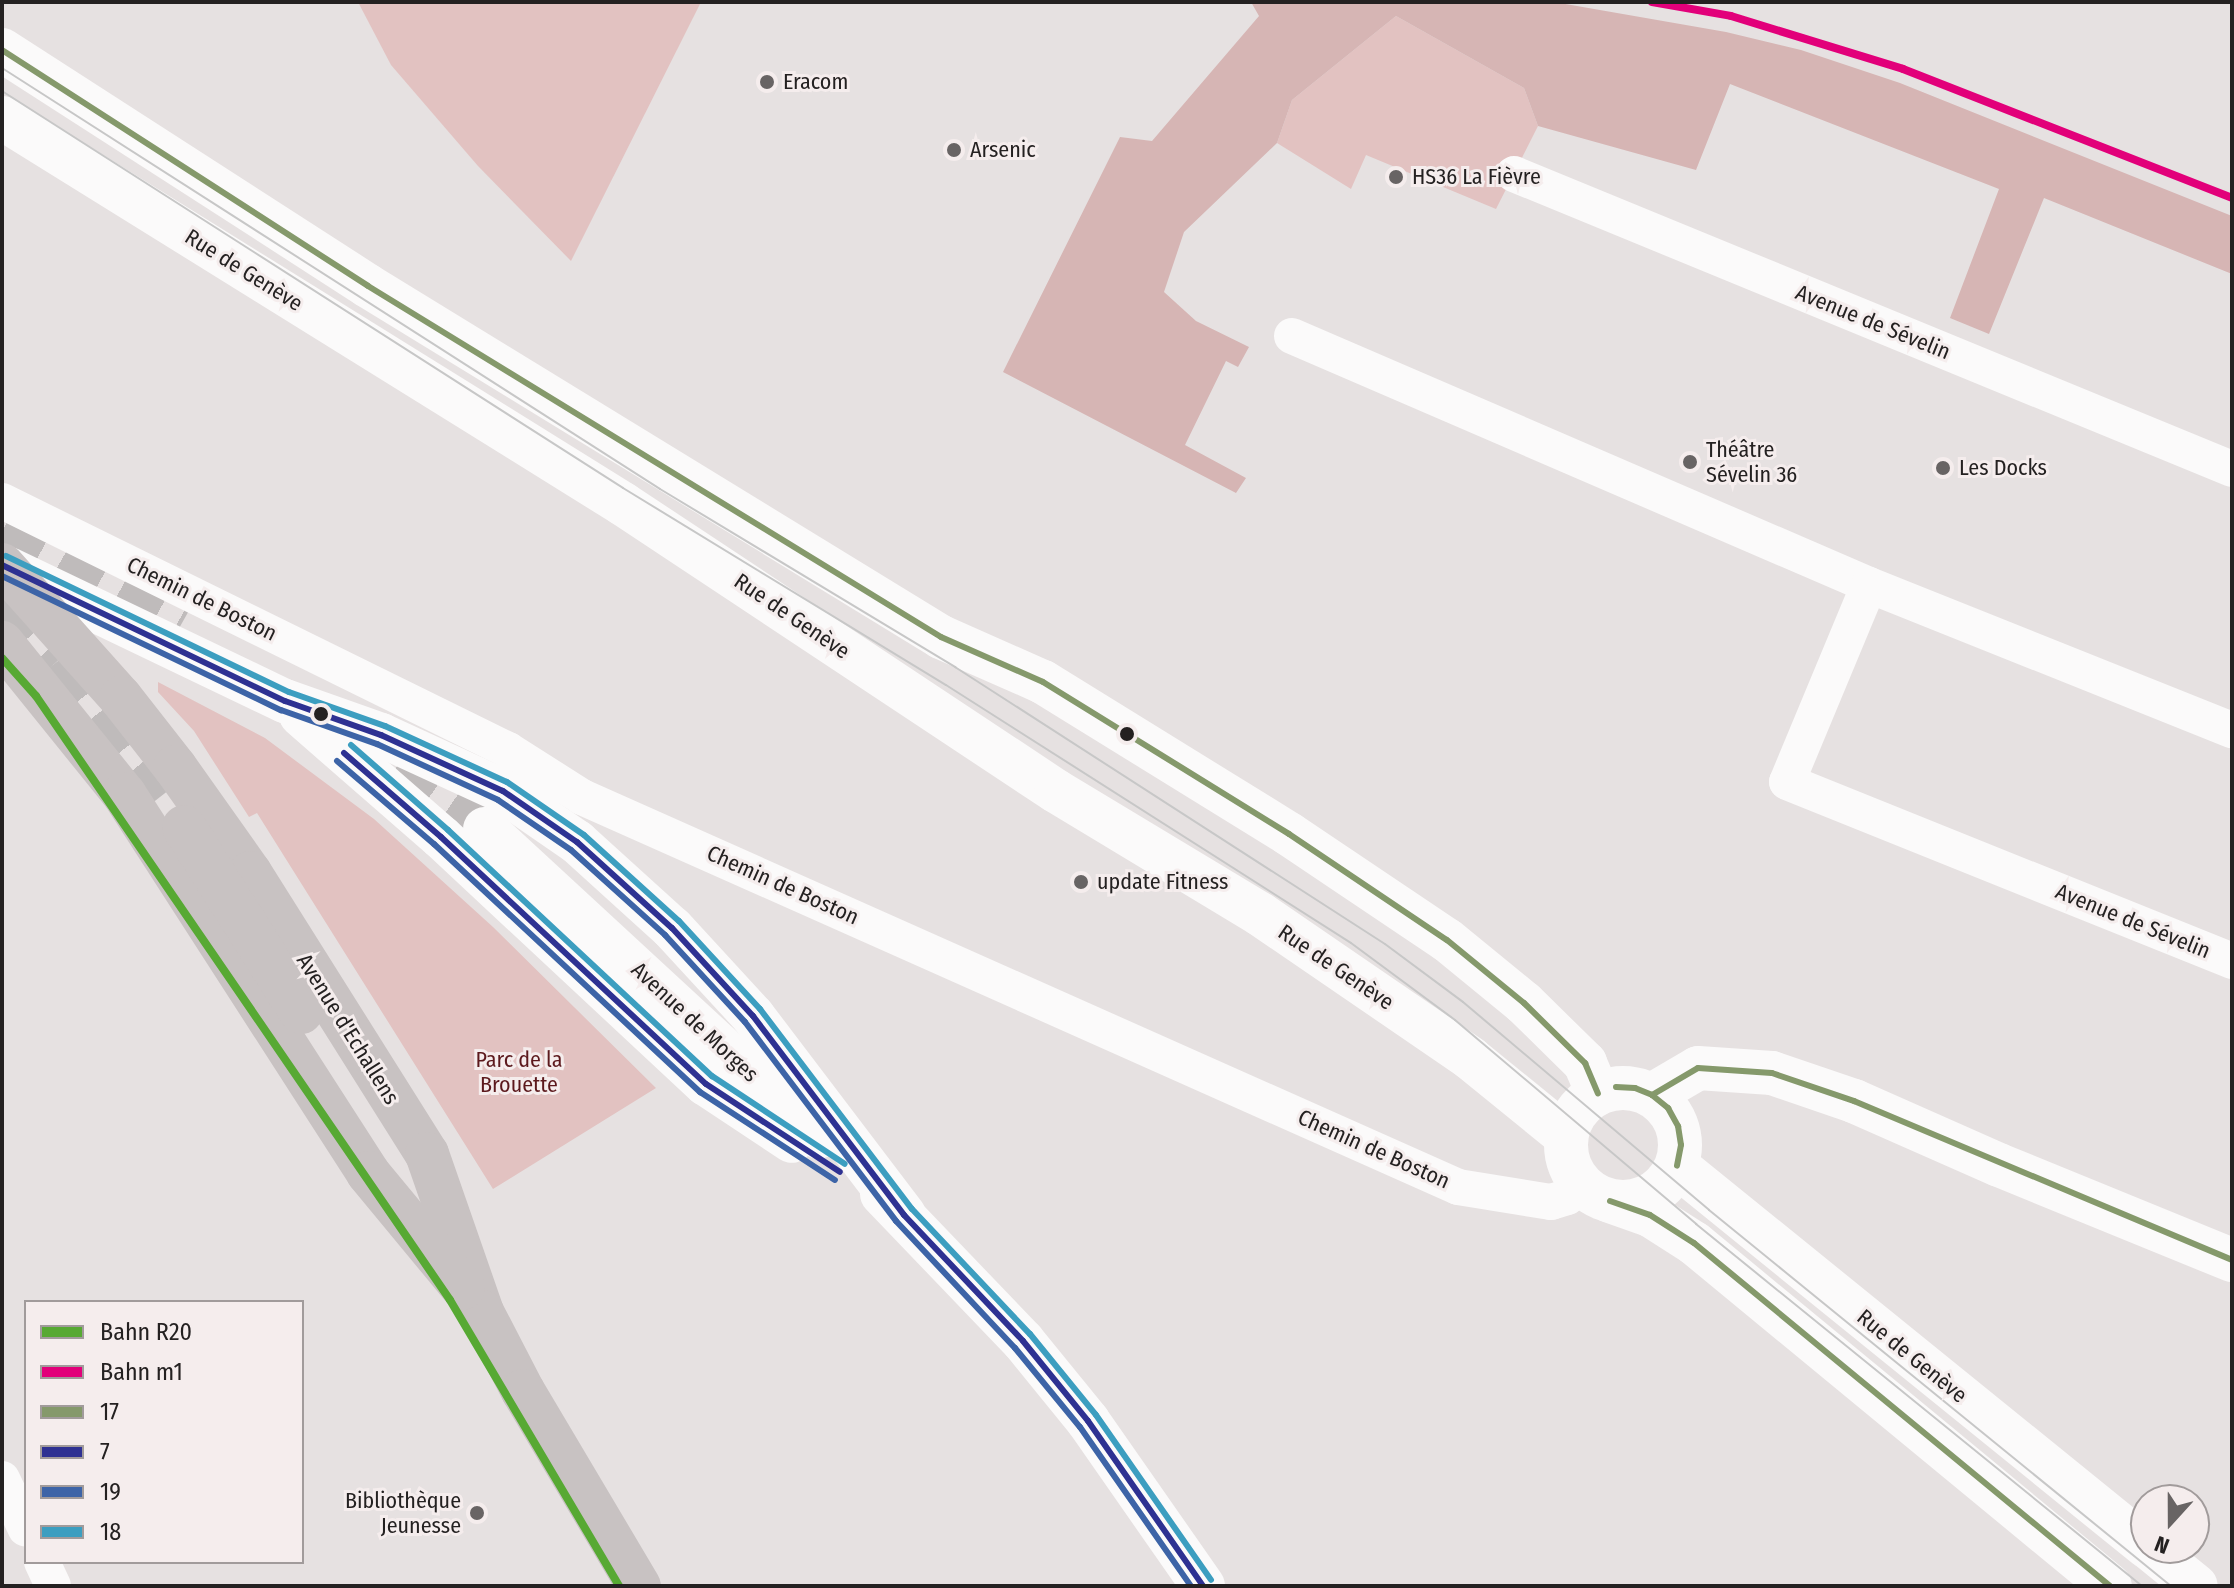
<!DOCTYPE html>
<meta charset="utf-8">
<style>
body{margin:0}
#map{position:relative;width:2234px;height:1588px;overflow:hidden;background:#e6e1e1;font-family:"Fira Sans Condensed",sans-serif}
div>[style]{position:absolute}
.green>*{inset:0;background:#e2c2c1}
.forest>*{inset:0;background:#d6b5b4}
.secondary-tunnel>*{height:44px;margin-top:-22px;transform-origin:0;background:repeating-linear-gradient(90deg,#bfbbbb 0 44px,transparent 0 66px)}
.primary-tunnel>*{height:44px;margin-top:-22px;transform-origin:0;background:repeating-linear-gradient(90deg,#bfbbbb 0 44px,transparent 0 66px)}
.street>*{height:36px;margin:-18px;padding:0 18px;transform-origin:18px;border-radius:18px;background:#fbfafa}
.secondary>*{height:44px;margin:-22px;padding:0 22px;transform-origin:22px;border-radius:22px;background:#fbfafa}
.secondary>.ring{margin:-22px;padding:0;box-sizing:content-box;background:none;border:44px solid #fbfafa;border-radius:50%}
.primary>*{height:44px;margin:-22px;padding:0 22px;transform-origin:22px;border-radius:22px;background:#c8c2c2}
.tram>*{height:2px;margin:-1px;padding:0 1px;transform-origin:1px;border-radius:1px;background:#c7c7c7}
.bus-1>*{height:6px;margin:-3px;padding:0 3px;transform-origin:3px;border-radius:3px;background:#85996b}
.bus-2>*{height:6px;margin:-3px;padding:0 3px;transform-origin:3px;border-radius:3px;background:#2e3192}
.bus-3>*{height:6px;margin:-3px;padding:0 3px;transform-origin:3px;border-radius:3px;background:#3d64a7}
.bus-4>*{height:6px;margin:-3px;padding:0 3px;transform-origin:3px;border-radius:3px;background:#3c9ec0}
.rail-1>*{height:8px;margin:-4px;padding:0 4px;transform-origin:4px;border-radius:4px;background:#57a933}
.rail-2>*{height:8px;margin:-4px;padding:0 4px;transform-origin:4px;border-radius:4px;background:#e2007a}
.dots>*{width:22px;height:22px;translate:-50% -50%;box-sizing:border-box;border:4px solid #f5eded;border-radius:50%}
span{translate:-50% -50%;white-space:nowrap;text-align:center;line-height:1.15;-webkit-text-stroke:6px #f5eded;paint-order:stroke}
.poi-label{font-size:22px;color:#242121}
.left{translate:0 -50%;text-align:left}
.right{translate:-100% -50%;text-align:right}
.street-label{font-size:22px;color:#242121}
.park-label{font-size:22px;color:#5c191d}
.frame{position:absolute;inset:0;border:4px solid #242121;pointer-events:none}
.legend{position:absolute;left:24px;top:1300px;width:280px;height:264px;box-sizing:border-box;background:#f5eded;border:2px solid #a19b9b;margin:0;padding:10px 14px;list-style:none;font-size:24px;color:#242121}
.legend li{display:flex;align-items:center;gap:16px;height:40px}
.legend b{width:40px;border:2px solid #a19b9b}
.north{position:absolute;left:2130px;top:1484px;width:80px;height:80px;box-sizing:border-box;background:#f5eded;border:2px solid #a19b9b;border-radius:50%;rotate:201deg;font-size:22px;font-weight:700;line-height:32px;text-align:center;color:#242121}
.north::after{content:'';display:block;margin:auto;width:28px;height:36px;background:#686464;clip-path:polygon(50% 0,100% 100%,50% 72%,0 100%)}
</style>
<div id="map">
<div class="green">
<div style="clip-path:polygon(358px 2px,701px 2px,571px 261px,478px 166px,391px 65px)"></div>
<div style="clip-path:polygon(1396px 16px,1524px 88px,1538px 126px,1496px 209px,1366px 155px,1351px 189px,1277px 143px,1292px 100px)"></div>
<div style="clip-path:polygon(158px 682px,265px 738px,374px 819px,493px 927px,656px 1088px,493px 1189px,257px 813px,249px 817px,194px 731px,158px 692px)"></div>
</div>
<div class="forest">
<div style="clip-path:polygon(1251px 2px,1554px 2px,1726px 32px,1801px 50px,1900px 83px,2232px 216px,2232px 274px,2044px 198px,1989px 334px,1950px 318px,1999px 189px,1730px 84px,1696px 170px,1538px 126px,1524px 88px,1396px 16px,1292px 100px,1277px 143px,1184px 232px,1164px 292px,1196px 321px,1249px 347px,1238px 367px,1226px 361px,1185px 445px,1246px 478px,1236px 493px,1003px 372px,1120px 137px,1152px 141px,1259px 16px)"></div>
</div>
<div class="secondary-tunnel">
<div style="left:2px;top:531px;width:202px;rotate:29.4deg"></div>
<div style="left:342px;top:730px;width:174px;rotate:34.7deg"></div>
</div>
<div class="primary-tunnel">
<div style="left:2px;top:602px;width:81px;rotate:46.5deg"></div>
<div style="left:58px;top:661px;width:170px;rotate:51.9deg"></div>
</div>
<div class="street">
<div style="left:1514px;top:174px;width:776px;rotate:22.34deg"></div>
<div style="left:1292px;top:336px;width:628px;rotate:23.34deg"></div>
<div style="left:1869px;top:585px;width:391px;rotate:21.8deg"></div>
<div style="left:2px;top:501px;width:564px;rotate:26.2deg"></div>
<div style="left:508px;top:750px;width:88px;rotate:32.4deg"></div>
<div style="left:582px;top:797px;width:959px;rotate:24deg"></div>
<div style="left:1458px;top:1187px;width:94px;rotate:9.2deg"></div>
<div style="left:1551px;top:1202px;width:17px;rotate:-17deg"></div>
<div style="left:1567px;top:1197px;width:20px;rotate:-53deg"></div>
<div style="left:1869px;top:585px;width:213px;rotate:112.6deg"></div>
<div style="left:1787px;top:782px;width:480px;rotate:21.9deg"></div>
<div style="left:2px;top:1479px;width:55px;rotate:64.4deg"></div>
<div style="left:42px;top:1562px;width:26px;rotate:65deg"></div>
</div>
<div class="secondary">
<div style="left:2px;top:50px;width:435px;rotate:32.8deg"></div>
<div style="left:368px;top:286px;width:672px;rotate:31.49deg"></div>
<div style="left:941px;top:637px;width:111px;rotate:23.8deg"></div>
<div style="left:1043px;top:682px;width:289px;rotate:31.7deg"></div>
<div style="left:1289px;top:834px;width:190px;rotate:33.9deg"></div>
<div style="left:1447px;top:940px;width:99px;rotate:39.3deg"></div>
<div style="left:1524px;top:1003px;width:86px;rotate:44.5deg"></div>
<div style="left:1585px;top:1063px;width:33px;rotate:67deg"></div>
<div style="left:2px;top:118px;width:731px;rotate:31.86deg"></div>
<div style="left:623px;top:504px;width:519px;rotate:33.54deg"></div>
<div style="left:1056px;top:791px;width:238px;rotate:31.1deg"></div>
<div style="left:1260px;top:914px;width:255px;rotate:34.4deg"></div>
<div style="left:1470px;top:1058px;width:124px;rotate:39.1deg"></div>
<div style="left:9px;top:569px;width:306px;rotate:25.6deg"></div>
<div style="left:285px;top:701px;width:102px;rotate:19.5deg"></div>
<div style="left:381px;top:735px;width:134px;rotate:24.7deg"></div>
<div style="left:503px;top:791px;width:90px;rotate:34.6deg"></div>
<div style="left:577px;top:842px;width:128px;rotate:42.2deg"></div>
<div style="left:672px;top:928px;width:120px;rotate:47.4deg"></div>
<div style="left:753px;top:1016px;width:250px;rotate:52.8deg"></div>
<div style="left:301px;top:715px;width:186px;rotate:41.1deg"></div>
<div style="left:441px;top:837px;width:362px;rotate:43deg"></div>
<div style="left:706px;top:1084px;width:103px;rotate:33.5deg"></div>
<div style="left:485px;top:829px;width:454px;rotate:42.7deg"></div>
<div class="ring" style="left:1566px;top:1088px;width:70px;height:70px"></div>
<div style="left:1652px;top:1095px;width:53px;rotate:-30.4deg"></div>
<div style="left:1698px;top:1068px;width:74px;rotate:3.9deg"></div>
<div style="left:1772px;top:1073px;width:87px;rotate:18.9deg"></div>
<div style="left:1854px;top:1101px;width:158px;rotate:23.8deg"></div>
<div style="left:1999px;top:1165px;width:252px;rotate:22.2deg"></div>
<div style="left:1677px;top:1166px;width:604px;rotate:39.02deg"></div>
<div style="left:882px;top:1194px;width:204px;rotate:46.2deg"></div>
<div style="left:1023px;top:1341px;width:103px;rotate:50.9deg"></div>
<div style="left:1088px;top:1421px;width:201px;rotate:55.1deg"></div>
<div style="left:1610px;top:1201px;width:42px;rotate:19.3deg"></div>
<div style="left:1650px;top:1215px;width:52px;rotate:32.5deg"></div>
<div style="left:1694px;top:1243px;width:539px;rotate:39.51deg"></div>
<div style="left:2149px;top:1548px;width:60px;rotate:39deg"></div>
</div>
<div class="primary">
<div style="left:2px;top:565px;width:178px;rotate:48.2deg"></div>
<div style="left:121px;top:698px;width:88px;rotate:52deg"></div>
<div style="left:175px;top:767px;width:130px;rotate:54.7deg"></div>
<div style="left:250px;top:873px;width:332px;rotate:57.8deg"></div>
<div style="left:427px;top:1154px;width:167px;rotate:70.8deg"></div>
<div style="left:482px;top:1312px;width:89px;rotate:62.6deg"></div>
<div style="left:523px;top:1391px;width:227px;rotate:59.3deg"></div>
<div style="left:2px;top:643px;width:194px;rotate:51.1deg"></div>
<div style="left:124px;top:794px;width:451px;rotate:57.2deg"></div>
<div style="left:368px;top:1173px;width:149px;rotate:50.4deg"></div>
<div style="left:184px;top:827px;width:219px;rotate:57.7deg"></div>
</div>
<div class="tram">
<div style="left:2px;top:68px;width:781px;rotate:32.61deg"></div>
<div style="left:660px;top:489px;width:345px;rotate:31.1deg"></div>
<div style="left:955px;top:667px;width:511px;rotate:32.79deg"></div>
<div style="left:1385px;top:944px;width:97px;rotate:36.6deg"></div>
<div style="left:1463px;top:1002px;width:322px;rotate:40.2deg"></div>
<div style="left:1709px;top:1210px;width:596px;rotate:39.14deg"></div>
<div style="left:2px;top:91px;width:737px;rotate:32.59deg"></div>
<div style="left:623px;top:488px;width:378px;rotate:31.4deg"></div>
<div style="left:946px;top:685px;width:480px;rotate:32.5deg"></div>
<div style="left:1351px;top:943px;width:129px;rotate:36.5deg"></div>
<div style="left:1455px;top:1020px;width:316px;rotate:40.2deg"></div>
<div style="left:1696px;top:1224px;width:574px;rotate:39.06deg"></div>
</div>
<div class="bus-1">
<div style="left:2px;top:50px;width:435px;rotate:32.8deg"></div>
<div style="left:368px;top:286px;width:672px;rotate:31.49deg"></div>
<div style="left:941px;top:637px;width:111px;rotate:23.8deg"></div>
<div style="left:1043px;top:682px;width:289px;rotate:31.7deg"></div>
<div style="left:1289px;top:834px;width:190px;rotate:33.9deg"></div>
<div style="left:1447px;top:940px;width:99px;rotate:39.3deg"></div>
<div style="left:1524px;top:1003px;width:86px;rotate:44.5deg"></div>
<div style="left:1585px;top:1063px;width:33px;rotate:67deg"></div>
<div style="left:1616px;top:1087px;width:19px;rotate:3deg"></div>
<div style="left:1635px;top:1088px;width:18px;rotate:22deg"></div>
<div style="left:1652px;top:1095px;width:21px;rotate:39deg"></div>
<div style="left:1668px;top:1108px;width:21px;rotate:61deg"></div>
<div style="left:1678px;top:1126px;width:19px;rotate:81deg"></div>
<div style="left:1681px;top:1145px;width:21px;rotate:101deg"></div>
<div style="left:1652px;top:1095px;width:53px;rotate:-30.4deg"></div>
<div style="left:1698px;top:1068px;width:74px;rotate:3.9deg"></div>
<div style="left:1772px;top:1073px;width:87px;rotate:18.9deg"></div>
<div style="left:1854px;top:1101px;width:410px;rotate:22.8deg"></div>
<div style="left:1610px;top:1201px;width:42px;rotate:19.3deg"></div>
<div style="left:1650px;top:1215px;width:52px;rotate:32.5deg"></div>
<div style="left:1694px;top:1243px;width:539px;rotate:39.51deg"></div>
</div>
<div class="bus-2">
<div style="left:2px;top:565px;width:314px;rotate:25.7deg"></div>
<div style="left:285px;top:701px;width:102px;rotate:19.5deg"></div>
<div style="left:381px;top:735px;width:134px;rotate:24.7deg"></div>
<div style="left:503px;top:791px;width:90px;rotate:34.6deg"></div>
<div style="left:577px;top:842px;width:128px;rotate:42.2deg"></div>
<div style="left:672px;top:928px;width:120px;rotate:47.4deg"></div>
<div style="left:753px;top:1016px;width:250px;rotate:52.8deg"></div>
<div style="left:904px;top:1215px;width:173px;rotate:46.6deg"></div>
<div style="left:1023px;top:1341px;width:103px;rotate:50.9deg"></div>
<div style="left:1088px;top:1421px;width:201px;rotate:55.1deg"></div>
<div style="left:344px;top:753px;width:128px;rotate:40.9deg"></div>
<div style="left:441px;top:837px;width:362px;rotate:43deg"></div>
<div style="left:706px;top:1084px;width:160px;rotate:33.3deg"></div>
</div>
<div class="bus-3">
<div style="left:2px;top:576px;width:310px;rotate:25.7deg"></div>
<div style="left:281px;top:710px;width:102px;rotate:19.5deg"></div>
<div style="left:377px;top:744px;width:133px;rotate:24.8deg"></div>
<div style="left:498px;top:800px;width:88px;rotate:34.4deg"></div>
<div style="left:571px;top:850px;width:127px;rotate:42.1deg"></div>
<div style="left:665px;top:935px;width:118px;rotate:47.4deg"></div>
<div style="left:745px;top:1022px;width:250px;rotate:52.8deg"></div>
<div style="left:896px;top:1221px;width:174px;rotate:46.9deg"></div>
<div style="left:1015px;top:1348px;width:102px;rotate:50.6deg"></div>
<div style="left:1080px;top:1427px;width:194px;rotate:55.1deg"></div>
<div style="left:337px;top:761px;width:128px;rotate:40.6deg"></div>
<div style="left:434px;top:844px;width:364px;rotate:43deg"></div>
<div style="left:700px;top:1092px;width:161px;rotate:33.1deg"></div>
</div>
<div class="bus-4">
<div style="left:6px;top:556px;width:314px;rotate:25.7deg"></div>
<div style="left:289px;top:692px;width:102px;rotate:19.5deg"></div>
<div style="left:385px;top:726px;width:134px;rotate:24.7deg"></div>
<div style="left:507px;top:782px;width:93px;rotate:34.5deg"></div>
<div style="left:584px;top:835px;width:128px;rotate:42.2deg"></div>
<div style="left:679px;top:921px;width:120px;rotate:47.4deg"></div>
<div style="left:760px;top:1009px;width:251px;rotate:52.8deg"></div>
<div style="left:912px;top:1209px;width:172px;rotate:46.7deg"></div>
<div style="left:1030px;top:1334px;width:104px;rotate:50.8deg"></div>
<div style="left:1096px;top:1415px;width:201px;rotate:55.1deg"></div>
<div style="left:351px;top:745px;width:129px;rotate:41.2deg"></div>
<div style="left:448px;top:830px;width:361px;rotate:43deg"></div>
<div style="left:712px;top:1076px;width:159px;rotate:33.5deg"></div>
</div>
<div class="rail-1">
<div style="left:2px;top:658px;width:51px;rotate:48.2deg"></div>
<div style="left:36px;top:696px;width:732px;rotate:55.57deg"></div>
<div style="left:450px;top:1300px;width:332px;rotate:59.4deg"></div>
</div>
<div class="rail-2">
<div style="left:1652px;top:2px;width:80px;rotate:10deg"></div>
<div style="left:1731px;top:16px;width:180px;rotate:17.1deg"></div>
<div style="left:1903px;top:69px;width:353px;rotate:21.4deg"></div>
</div>
<div class="dots">
<div style="left:767px;top:82px;background:#686464"></div>
<div style="left:954px;top:150px;background:#686464"></div>
<div style="left:1396px;top:177px;background:#686464"></div>
<div style="left:1690px;top:462px;background:#686464"></div>
<div style="left:1943px;top:468px;background:#686464"></div>
<div style="left:321px;top:714px;background:#242121"></div>
<div style="left:1127px;top:734px;background:#242121"></div>
<div style="left:1081px;top:882px;background:#686464"></div>
<div style="left:477px;top:1513px;background:#686464"></div>
</div>
<div class="poi-label">
<span class="left" style="left:783px;top:82px">Eracom</span>
<span class="left" style="left:970px;top:150px">Arsenic</span>
<span class="left" style="left:1412px;top:177px">HS36 La Fièvre</span>
<span class="left" style="left:1706px;top:462px">Théâtre<br>Sévelin 36</span>
<span class="left" style="left:1959px;top:468px">Les Docks</span>
<span class="left" style="left:1097px;top:882px">update Fitness</span>
<span class="right" style="left:461px;top:1513px">Bibliothèque<br>Jeunesse</span>
</div>
<div class="street-label">
<span style="left:244px;top:270px;rotate:32deg">Rue de Genève</span>
<span style="left:1873px;top:322px;rotate:22deg">Avenue de Sévelin</span>
<span style="left:202px;top:599px;rotate:26deg">Chemin de Boston</span>
<span style="left:792px;top:616px;rotate:34deg">Rue de Genève</span>
<span style="left:783px;top:885px;rotate:24deg">Chemin de Boston</span>
<span style="left:2133px;top:921px;rotate:22deg">Avenue de Sévelin</span>
<span style="left:1336px;top:967px;rotate:34deg">Rue de Genève</span>
<span style="left:695px;top:1022px;rotate:43deg">Avenue de Morges</span>
<span style="left:348px;top:1029px;rotate:58deg">Avenue d'Echallens</span>
<span style="left:1374px;top:1149px;rotate:24deg">Chemin de Boston</span>
<span style="left:1912px;top:1356px;rotate:39deg">Rue de Genève</span>
</div>
<div class="park-label">
<span style="left:519px;top:1072px">Parc de la<br>Brouette</span>
</div>
<div class="frame"></div>
<ul class="legend">
<li><b style="height:10px;background:#57a933"></b>Bahn R20</li>
<li><b style="height:10px;background:#e2007a"></b>Bahn m1</li>
<li><b style="height:10px;background:#85996b"></b>17</li>
<li><b style="height:10px;background:#2e3192"></b>7</li>
<li><b style="height:10px;background:#3d64a7"></b>19</li>
<li><b style="height:10px;background:#3c9ec0"></b>18</li>
</ul>
<div class="north">N</div>
</div>
